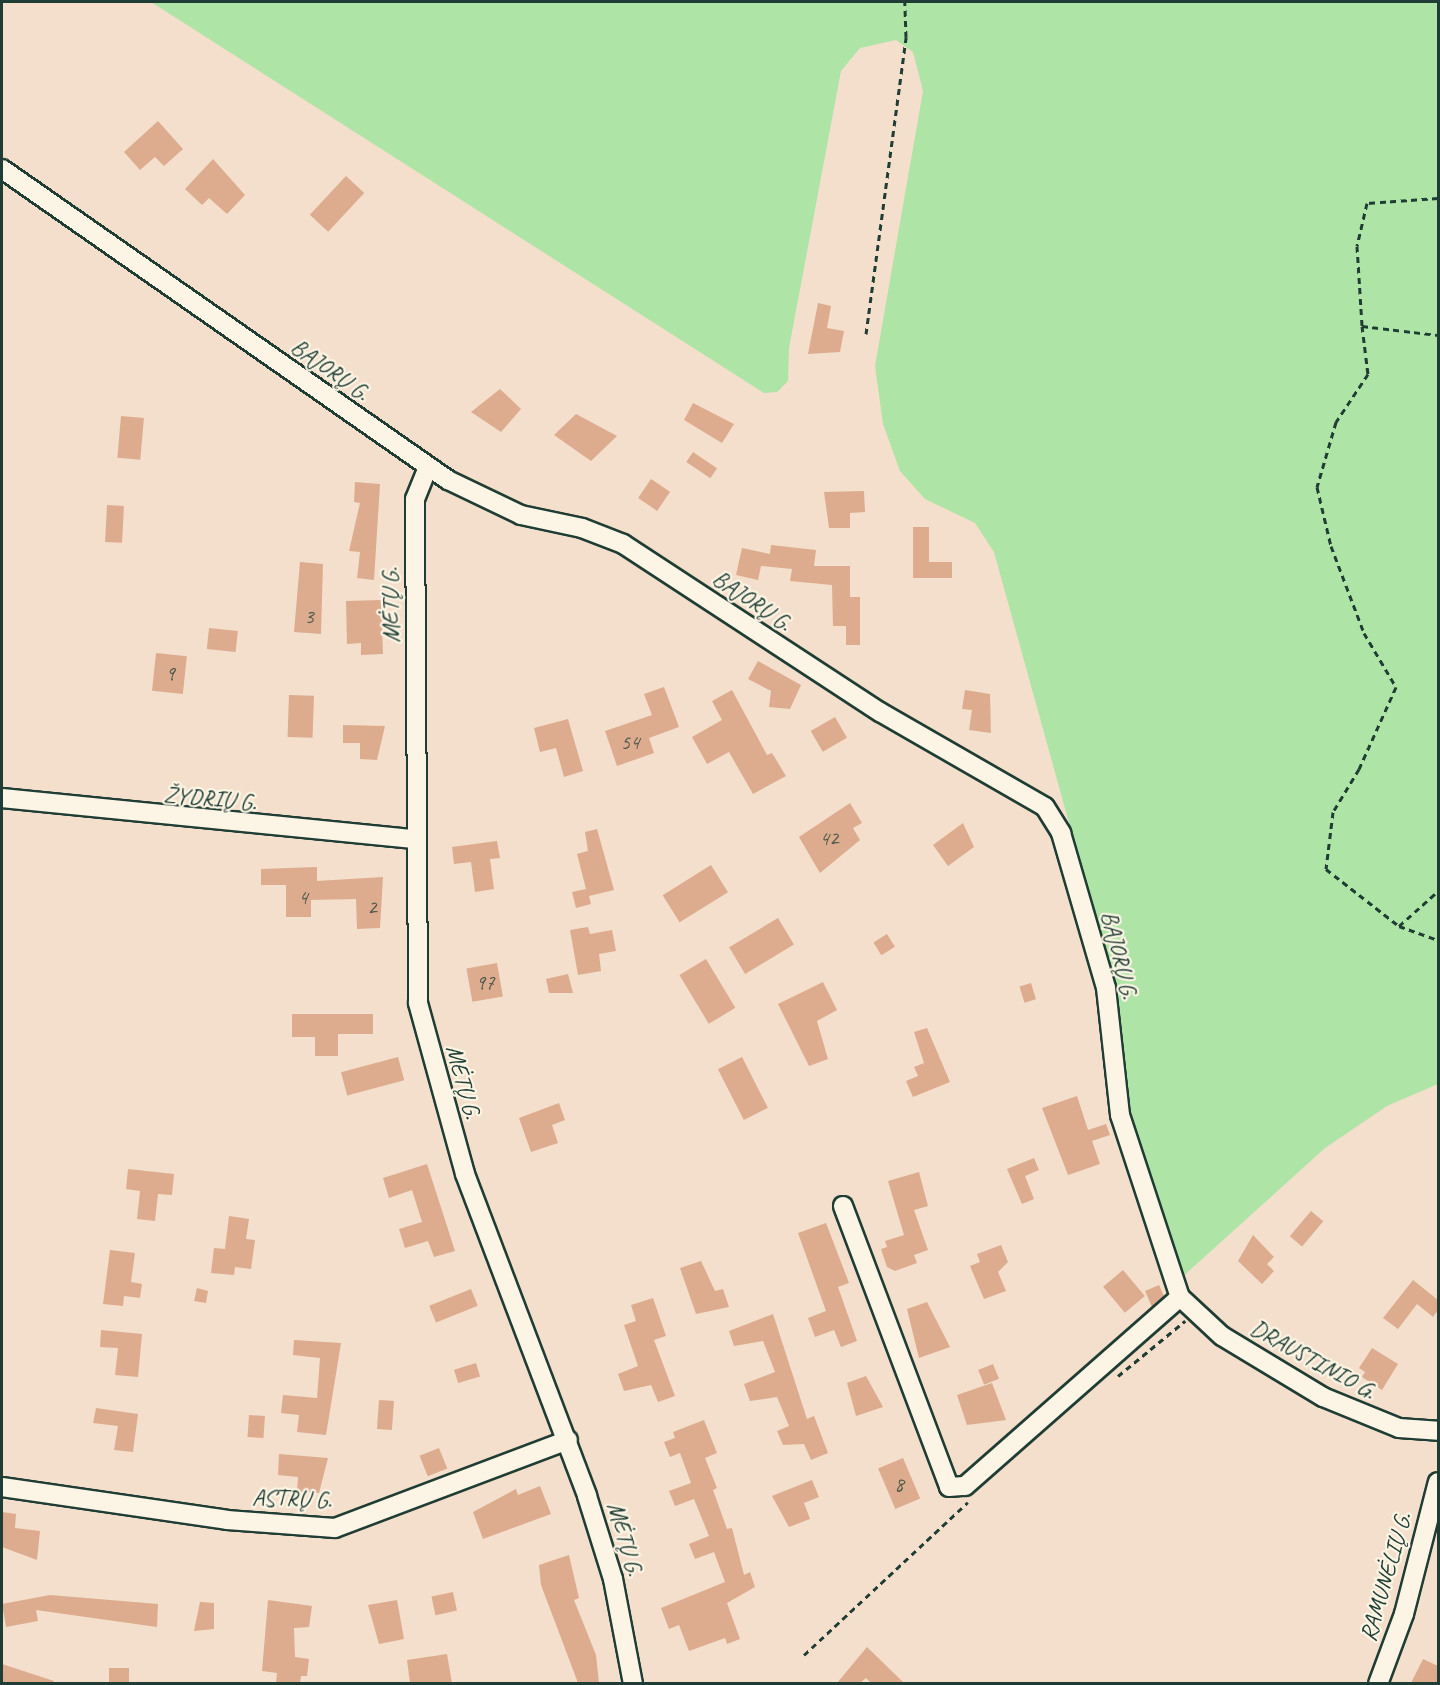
<!DOCTYPE html>
<meta charset="utf-8">
<style>
body{margin:0}
#map{position:relative;width:1440px;height:1685px;overflow:hidden;background:#f3dfcb;font-family:Caveat,sans-serif}
div>[style]{position:absolute}
.green>*{inset:0;background:#aee4a6}
.building>*{inset:0;background:#ddac8f;transform-origin:0 0}
.path>*{height:3px;margin-top:-1.5px;transform-origin:0;background:repeating-linear-gradient(90deg,#1f3d34 0 6px,transparent 0 10.5px)}
.roads{filter:drop-shadow(2px 0 #1f3d34) drop-shadow(-2px 0 #1f3d34) drop-shadow(0 2px #1f3d34) drop-shadow(0 -2px #1f3d34)}
.minor>*{height:18px;margin:-9px;padding:0 9px;transform-origin:9px;border-radius:9px;background:#fcf5e5}
span{translate:-50% -50%;white-space:nowrap;text-align:center;line-height:1.15;-webkit-text-stroke:4.5px #fcf5e5;paint-order:stroke}
.number-label{font-size:21px;color:#4e594b}
.number-label span{-webkit-text-stroke-width:0}
.street-label{font-size:24px;color:#1f3d34}
.frame{position:absolute;inset:0;border:3px solid #1f3d34;pointer-events:none}
</style>
<div id="map">
<div class="green">
<div style="clip-path:polygon(151px 2px,1438px 2px,1438px 1084px,1387px 1106px,1325px 1148px,1180px 1279px,1126px 1094px,1115px 989px,994px 552px,975px 523px,925px 499px,900px 471px,883px 424px,875px 366px,923px 91px,913px 52px,896px 40px,860px 48px,841px 71px,789px 348px,788px 381px,777px 392px,764px 393px)"></div>
</div>
<div class="building">
<div style="clip-path:polygon(158px 121px,183px 149px,164px 166px,155px 157px,140px 170px,124px 152px)"></div>
<div style="clip-path:polygon(213px 159px,245px 195px,227px 214px,209px 198px,202px 205px,185px 189px)"></div>
<div style="left:346px;top:176px;width:25px;height:53px;rotate:43deg"></div>
<div style="clip-path:polygon(818px 303px,831px 306px,827px 328px,844px 331px,840px 352px,808px 354px)"></div>
<div style="clip-path:polygon(500px 389px,521px 409px,501px 432px,471px 412px)"></div>
<div style="clip-path:polygon(693px 403px,734px 424px,722px 443px,684px 420px)"></div>
<div style="clip-path:polygon(576px 414px,617px 436px,591px 461px,554px 435px)"></div>
<div style="left:121px;top:416px;width:23px;height:42px;rotate:5deg"></div>
<div style="left:693px;top:452px;width:29px;height:12px;rotate:34deg"></div>
<div style="left:651px;top:479px;width:23px;height:23px;rotate:34deg"></div>
<div style="clip-path:polygon(355px 482px,380px 484px,374px 580px,357px 578px,360px 552px,349px 551px,360px 503px,354px 502px)"></div>
<div style="clip-path:polygon(864px 491px,865px 512px,850px 513px,850px 528px,829px 528px,824px 492px)"></div>
<div style="left:107px;top:505px;width:17px;height:37px;rotate:3deg"></div>
<div style="clip-path:polygon(913px 527px,929px 527px,929px 562px,952px 562px,952px 578px,913px 578px)"></div>
<div style="clip-path:polygon(771px 545px,816px 550px,814px 566px,850px 566px,850px 597px,860px 597px,860px 645px,846px 645px,846px 626px,833px 626px,832px 585px,790px 581px,792px 569px,761px 566px,758px 580px,736px 575px,742px 548px,770px 554px)"></div>
<div style="clip-path:polygon(300px 562px,323px 564px,321px 634px,294px 632px)"></div>
<div style="clip-path:polygon(381px 600px,383px 654px,361px 655px,361px 643px,347px 644px,346px 601px)"></div>
<div style="left:209px;top:628px;width:29px;height:21px;rotate:6deg"></div>
<div style="left:156px;top:653px;width:31px;height:38px;rotate:6deg"></div>
<div style="clip-path:polygon(758px 661px,801px 685px,790px 709px,769px 707px,771px 691px,748px 679px)"></div>
<div style="clip-path:polygon(664px 687px,679px 727px,649px 738px,654px 753px,617px 766px,605px 731px,652px 715px,644px 694px)"></div>
<div style="clip-path:polygon(732px 690px,767px 755px,772px 753px,786px 776px,753px 794px,729px 752px,707px 764px,692px 737px,722px 720px,712px 701px)"></div>
<div style="clip-path:polygon(965px 690px,990px 694px,991px 733px,969px 730px,972px 710px,962px 709px)"></div>
<div style="left:289px;top:695px;width:25px;height:42px;rotate:2deg"></div>
<div style="left:835px;top:717px;width:24px;height:28px;rotate:60deg"></div>
<div style="clip-path:polygon(568px 719px,583px 771px,564px 777px,556px 748px,540px 752px,534px 728px)"></div>
<div style="clip-path:polygon(343px 725px,385px 726px,377px 760px,360px 759px,360px 743px,343px 743px)"></div>
<div style="clip-path:polygon(850px 803px,862px 823px,853px 828px,860px 840px,820px 873px,799px 837px)"></div>
<div style="clip-path:polygon(963px 823px,974px 847px,948px 866px,933px 845px)"></div>
<div style="clip-path:polygon(597px 829px,614px 890px,589px 896px,591px 904px,576px 908px,572px 892px,586px 889px,577px 854px,588px 851px,585px 832px)"></div>
<div style="clip-path:polygon(497px 841px,500px 858px,490px 859px,494px 889px,475px 892px,471px 862px,454px 864px,452px 847px)"></div>
<div style="left:711px;top:865px;width:32px;height:57px;rotate:58deg"></div>
<div style="clip-path:polygon(317px 867px,317px 881px,383px 877px,380px 928px,357px 929px,356px 899px,311px 900px,311px 917px,286px 917px,286px 885px,261px 885px,261px 869px)"></div>
<div style="left:778px;top:918px;width:31px;height:57px;rotate:59deg"></div>
<div style="clip-path:polygon(588px 927px,590px 934px,612px 930px,616px 951px,599px 954px,601px 971px,578px 975px,570px 930px)"></div>
<div style="left:887px;top:934px;width:15px;height:16px;rotate:58deg"></div>
<div style="left:706px;top:959px;width:57px;height:31px;rotate:59deg"></div>
<div style="left:497px;top:963px;width:34px;height:31px;rotate:80deg"></div>
<div style="clip-path:polygon(568px 974px,573px 993px,549px 993px,546px 979px)"></div>
<div style="clip-path:polygon(823px 982px,837px 1010px,817px 1021px,828px 1059px,809px 1066px,778px 1004px)"></div>
<div style="left:1031px;top:983px;width:17px;height:12px;rotate:73deg"></div>
<div style="clip-path:polygon(292px 1014px,373px 1014px,373px 1034px,338px 1034px,338px 1056px,315px 1056px,315px 1037px,292px 1037px)"></div>
<div style="clip-path:polygon(927px 1028px,950px 1082px,913px 1097px,906px 1081px,918px 1076px,914px 1067px,924px 1063px,914px 1032px)"></div>
<div style="left:398px;top:1057px;width:24px;height:59px;rotate:75deg"></div>
<div style="left:742px;top:1057px;width:57px;height:27px;rotate:63deg"></div>
<div style="clip-path:polygon(1077px 1096px,1088px 1130px,1106px 1124px,1110px 1135px,1092px 1141px,1100px 1164px,1068px 1175px,1042px 1108px)"></div>
<div style="clip-path:polygon(559px 1103px,565px 1120px,552px 1125px,558px 1143px,531px 1152px,519px 1118px)"></div>
<div style="clip-path:polygon(1034px 1158px,1039px 1170px,1025px 1176px,1034px 1199px,1022px 1204px,1007px 1169px)"></div>
<div style="clip-path:polygon(427px 1164px,455px 1251px,434px 1257px,428px 1241px,405px 1248px,399px 1229px,422px 1222px,412px 1190px,389px 1198px,383px 1178px)"></div>
<div style="clip-path:polygon(128px 1169px,174px 1174px,172px 1195px,158px 1194px,155px 1221px,137px 1219px,140px 1191px,126px 1189px)"></div>
<div style="clip-path:polygon(919px 1172px,928px 1206px,914px 1210px,928px 1250px,914px 1255px,917px 1263px,895px 1271px,887px 1267px,881px 1249px,887px 1247px,885px 1241px,904px 1235px,888px 1181px)"></div>
<div style="left:1311px;top:1211px;width:16px;height:33px;rotate:40deg"></div>
<div style="clip-path:polygon(229px 1216px,249px 1219px,246px 1239px,255px 1240px,251px 1269px,235px 1267px,234px 1275px,211px 1273px,214px 1248px,225px 1249px)"></div>
<div style="clip-path:polygon(826px 1223px,849px 1283px,838px 1287px,857px 1341px,841px 1347px,834px 1330px,815px 1337px,808px 1318px,826px 1311px,798px 1233px)"></div>
<div style="clip-path:polygon(1253px 1235px,1274px 1257px,1267px 1264px,1274px 1271px,1262px 1284px,1238px 1261px)"></div>
<div style="clip-path:polygon(1001px 1245px,1008px 1262px,998px 1272px,1006px 1291px,984px 1299px,970px 1266px,980px 1262px,977px 1254px)"></div>
<div style="clip-path:polygon(110px 1250px,135px 1253px,131px 1282px,142px 1284px,140px 1298px,124px 1296px,123px 1306px,103px 1304px)"></div>
<div style="clip-path:polygon(701px 1261px,715px 1291px,723px 1289px,729px 1307px,696px 1314px,680px 1268px)"></div>
<div style="left:1123px;top:1270px;width:34px;height:26px;rotate:50deg"></div>
<div style="clip-path:polygon(1413px 1280px,1438px 1300px,1438px 1310px,1433px 1317px,1417px 1304px,1398px 1329px,1383px 1318px)"></div>
<div style="clip-path:polygon(1159px 1285px,1164px 1296px,1152px 1307px,1145px 1291px)"></div>
<div style="clip-path:polygon(197px 1288px,208px 1291px,206px 1303px,194px 1301px)"></div>
<div style="left:471px;top:1289px;width:18px;height:45px;rotate:68deg"></div>
<div style="clip-path:polygon(653px 1298px,666px 1336px,654px 1340px,675px 1396px,658px 1402px,651px 1385px,624px 1391px,618px 1374px,638px 1366px,624px 1325px,636px 1321px,631px 1305px)"></div>
<div style="clip-path:polygon(927px 1302px,950px 1347px,919px 1358px,907px 1309px)"></div>
<div style="clip-path:polygon(773px 1314px,807px 1419px,814px 1416px,828px 1453px,811px 1460px,804px 1444px,783px 1445px,777px 1431px,789px 1426px,777px 1397px,750px 1401px,744px 1384px,775px 1372px,763px 1341px,734px 1346px,729px 1331px)"></div>
<div style="clip-path:polygon(101px 1330px,142px 1334px,138px 1377px,115px 1375px,118px 1348px,100px 1347px)"></div>
<div style="clip-path:polygon(294px 1340px,341px 1343px,326px 1435px,297px 1432px,299px 1415px,281px 1413px,283px 1395px,317px 1398px,320px 1358px,293px 1355px)"></div>
<div style="clip-path:polygon(1372px 1348px,1398px 1364px,1382px 1390px,1362px 1377px,1365px 1372px,1359px 1368px)"></div>
<div style="left:476px;top:1363px;width:14px;height:23px;rotate:73deg"></div>
<div style="left:993px;top:1364px;width:16px;height:16px;rotate:68deg"></div>
<div style="clip-path:polygon(866px 1376px,883px 1407px,856px 1416px,847px 1383px)"></div>
<div style="clip-path:polygon(992px 1383px,1006px 1420px,967px 1425px,957px 1395px)"></div>
<div style="left:379px;top:1400px;width:15px;height:29px;rotate:4deg"></div>
<div style="clip-path:polygon(96px 1408px,138px 1414px,133px 1452px,114px 1450px,118px 1426px,93px 1423px)"></div>
<div style="left:249px;top:1415px;width:16px;height:22px;rotate:4deg"></div>
<div style="clip-path:polygon(704px 1420px,717px 1453px,705px 1458px,717px 1488px,713px 1490px,727px 1529px,732px 1528px,744px 1575px,750px 1572px,755px 1587px,727px 1603px,740px 1639px,727px 1644px,725px 1638px,689px 1651px,679px 1625px,669px 1629px,661px 1608px,725px 1582px,714px 1552px,695px 1559px,689px 1544px,709px 1536px,694px 1499px,675px 1506px,669px 1491px,691px 1483px,680px 1453px,670px 1457px,664px 1442px,675px 1438px,673px 1432px)"></div>
<div style="left:439px;top:1448px;width:22px;height:21px;rotate:68deg"></div>
<div style="clip-path:polygon(279px 1454px,328px 1458px,319px 1493px,297px 1492px,298px 1477px,278px 1475px)"></div>
<div style="left:903px;top:1458px;width:44px;height:27px;rotate:67deg"></div>
<div style="clip-path:polygon(812px 1480px,819px 1497px,804px 1503px,810px 1519px,789px 1527px,772px 1496px)"></div>
<div style="clip-path:polygon(540px 1486px,551px 1514px,483px 1539px,473px 1512px,516px 1489px,518px 1495px)"></div>
<div style="clip-path:polygon(2px 1512px,16px 1514px,15px 1528px,40px 1531px,37px 1560px,2px 1547px)"></div>
<div style="clip-path:polygon(569px 1555px,579px 1598px,574px 1600px,596px 1655px,599px 1683px,578px 1683px,541px 1585px,539px 1565px)"></div>
<div style="left:453px;top:1592px;width:19px;height:22px;rotate:78deg"></div>
<div style="clip-path:polygon(50px 1595px,158px 1604px,157px 1627px,36px 1610px,38px 1621px,6px 1627px,2px 1604px)"></div>
<div style="clip-path:polygon(268px 1600px,312px 1606px,309px 1627px,294px 1628px,295px 1657px,309px 1659px,307px 1676px,301px 1676px,300px 1683px,276px 1683px,277px 1673px,262px 1671px)"></div>
<div style="clip-path:polygon(397px 1600px,404px 1639px,379px 1644px,368px 1605px)"></div>
<div style="clip-path:polygon(200px 1602px,214px 1603px,214px 1629px,194px 1631px)"></div>
<div style="clip-path:polygon(867px 1647px,904px 1683px,871px 1683px,866px 1678px,860px 1683px,837px 1683px)"></div>
<div style="clip-path:polygon(447px 1654px,452px 1683px,410px 1683px,407px 1660px)"></div>
<div style="clip-path:polygon(1423px 1659px,1438px 1666px,1438px 1683px,1411px 1683px)"></div>
<div style="clip-path:polygon(2px 1664px,54px 1681px,53px 1683px,2px 1683px)"></div>
<div style="left:109px;top:1668px;width:20px;height:15px"></div>
</div>
<div class="path">
<div style="left:1438px;top:198px;width:71px;rotate:176deg"></div>
<div style="left:1367px;top:203px;width:44px;rotate:103.1deg"></div>
<div style="left:1357px;top:246px;width:80px;rotate:86.4deg"></div>
<div style="left:1362px;top:326px;width:77px;rotate:6.8deg"></div>
<div style="left:1362px;top:326px;width:48px;rotate:82.9deg"></div>
<div style="left:1368px;top:374px;width:58px;rotate:123.7deg"></div>
<div style="left:1336px;top:422px;width:68px;rotate:106.3deg"></div>
<div style="left:1317px;top:487px;width:61px;rotate:76.7deg"></div>
<div style="left:1331px;top:546px;width:93px;rotate:69.2deg"></div>
<div style="left:1364px;top:633px;width:63px;rotate:59.3deg"></div>
<div style="left:1396px;top:687px;width:90px;rotate:114.3deg"></div>
<div style="left:1359px;top:769px;width:50px;rotate:121.2deg"></div>
<div style="left:1333px;top:812px;width:57px;rotate:97deg"></div>
<div style="left:1326px;top:869px;width:93px;rotate:38deg"></div>
<div style="left:1399px;top:926px;width:52px;rotate:-41.9deg"></div>
<div style="left:866px;top:334px;width:300px;rotate:-82.3deg"></div>
<div style="left:906px;top:37px;width:35px;rotate:-92deg"></div>
<div style="left:1399px;top:926px;width:41px;rotate:19.7deg"></div>
<div style="left:1118px;top:1376px;width:87px;rotate:-39.4deg"></div>
<div style="left:804px;top:1655px;width:224px;rotate:-43deg"></div>
</div>
<div class="roads">
<div class="minor">
<div style="left:2px;top:169px;width:544px;rotate:34.89deg"></div>
<div style="left:448px;top:480px;width:81px;rotate:25.6deg"></div>
<div style="left:521px;top:515px;width:62px;rotate:12deg"></div>
<div style="left:582px;top:528px;width:44px;rotate:21.3deg"></div>
<div style="left:623px;top:544px;width:307px;rotate:33.2deg"></div>
<div style="left:880px;top:712px;width:190px;rotate:29.9deg"></div>
<div style="left:1045px;top:807px;width:31px;rotate:58deg"></div>
<div style="left:1061px;top:833px;width:161px;rotate:73.8deg"></div>
<div style="left:1106px;top:988px;width:128px;rotate:83.7deg"></div>
<div style="left:1120px;top:1115px;width:192px;rotate:71.8deg"></div>
<div style="left:1180px;top:1297px;width:57px;rotate:42.9deg"></div>
<div style="left:1222px;top:1336px;width:118px;rotate:31.1deg"></div>
<div style="left:1323px;top:1397px;width:82px;rotate:22.2deg"></div>
<div style="left:1399px;top:1428px;width:39px;rotate:4deg"></div>
<div style="left:428px;top:467px;width:35px;rotate:112deg"></div>
<div style="left:415px;top:499px;width:504px;rotate:89.66deg"></div>
<div style="left:418px;top:1003px;width:177px;rotate:74.6deg"></div>
<div style="left:465px;top:1174px;width:344px;rotate:69.2deg"></div>
<div style="left:587px;top:1496px;width:87px;rotate:72.6deg"></div>
<div style="left:613px;top:1579px;width:107px;rotate:79.2deg"></div>
<div style="left:2px;top:798px;width:415px;rotate:5.7deg"></div>
<div style="left:843px;top:1206px;width:300px;rotate:69.3deg"></div>
<div style="left:949px;top:1487px;width:16px;rotate:-4deg"></div>
<div style="left:965px;top:1486px;width:286px;rotate:-41.3deg"></div>
<div style="left:2px;top:1487px;width:227px;rotate:8.3deg"></div>
<div style="left:227px;top:1520px;width:108px;rotate:4.2deg"></div>
<div style="left:335px;top:1528px;width:249px;rotate:-20.7deg"></div>
<div style="left:1378px;top:1684px;width:75px;rotate:-69.6deg"></div>
<div style="left:1404px;top:1614px;width:136px;rotate:-75.6deg"></div>
</div>
</div>
<div class="number-label">
<span style="left:309px;top:616px">3</span>
<span style="left:170px;top:673px">9</span>
<span style="left:630px;top:742px">54</span>
<span style="left:829px;top:838px">42</span>
<span style="left:303px;top:897px">4</span>
<span style="left:372px;top:907px">2</span>
<span style="left:485px;top:982px">97</span>
<span style="left:899px;top:1484px">8</span>
</div>
<div class="street-label">
<span style="left:330px;top:370px;rotate:35deg">BAJORŲ G.</span>
<span style="left:752px;top:601px;rotate:34deg">BAJORŲ G.</span>
<span style="left:391px;top:605px;rotate:-91deg">MĖTŲ G.</span>
<span style="left:210px;top:799px;rotate:5deg">ŽYDRIŲ G.</span>
<span style="left:1119px;top:955px;rotate:76deg">BAJORŲ G.</span>
<span style="left:463px;top:1082px;rotate:75deg">MĖTŲ G.</span>
<span style="left:1313px;top:1360px;rotate:29deg">DRAUSTINIO G.</span>
<span style="left:292px;top:1499px;rotate:2deg">ASTRŲ G.</span>
<span style="left:625px;top:1539px;rotate:74deg">MĖTŲ G.</span>
<span style="left:1386px;top:1577px;rotate:-74deg">RAMUNĖLIŲ G.</span>
</div>
<div class="frame"></div>
</div>
